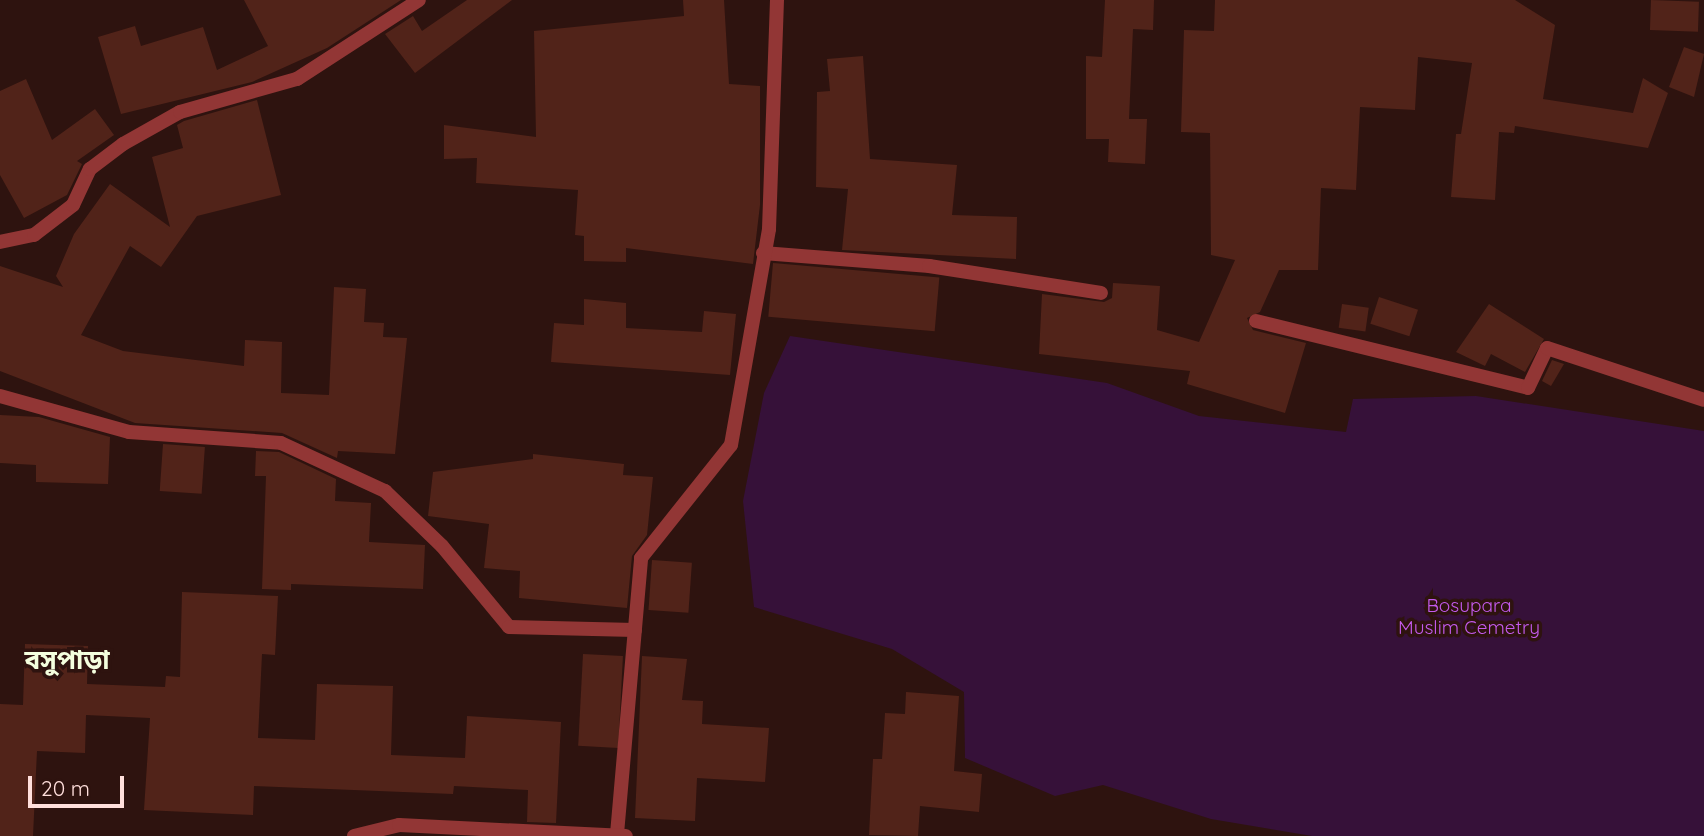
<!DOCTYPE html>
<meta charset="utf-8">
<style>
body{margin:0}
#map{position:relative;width:1704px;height:836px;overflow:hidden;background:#2e130f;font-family:Quicksand,"Noto Sans Bengali",sans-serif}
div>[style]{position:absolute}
.green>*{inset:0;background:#361139}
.building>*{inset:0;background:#512319;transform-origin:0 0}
.service>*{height:14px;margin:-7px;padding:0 7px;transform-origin:7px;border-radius:7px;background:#923635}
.minor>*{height:14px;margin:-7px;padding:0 7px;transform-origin:7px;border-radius:7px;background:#923635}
span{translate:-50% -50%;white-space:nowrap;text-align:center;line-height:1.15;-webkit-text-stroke:7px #2e130f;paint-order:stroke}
.park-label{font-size:19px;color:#c45aed}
.district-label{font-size:26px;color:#f4ffde;font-weight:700}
.scale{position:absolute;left:28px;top:776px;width:96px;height:32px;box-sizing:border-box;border:4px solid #ffdfdc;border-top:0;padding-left:9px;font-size:21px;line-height:24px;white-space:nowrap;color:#ffdfdc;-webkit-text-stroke:5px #2e130f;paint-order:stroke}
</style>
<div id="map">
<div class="green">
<div style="clip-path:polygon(790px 336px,1107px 383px,1199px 416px,1346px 432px,1353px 399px,1476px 396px,1704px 431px,1704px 836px,1312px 836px,1211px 819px,1103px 785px,1055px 796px,965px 758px,964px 692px,892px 649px,754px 607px,743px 501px,764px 393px)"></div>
</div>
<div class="building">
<div style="clip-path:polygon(244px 0,401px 0,327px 48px,252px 82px,121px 114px,98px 37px,135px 26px,141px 46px,203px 27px,217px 70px,268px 46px)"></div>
<div style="clip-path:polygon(467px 0,512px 0,415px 73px,385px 34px,413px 16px,422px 31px)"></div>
<div style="clip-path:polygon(683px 0,724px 0,729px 84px,760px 86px,760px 205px,753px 264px,626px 248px,626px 262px,584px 261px,584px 236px,575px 235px,578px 190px,476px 183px,477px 158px,444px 159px,444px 125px,536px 137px,534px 31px,684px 16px)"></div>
<div style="clip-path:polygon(1105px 0,1154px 0,1153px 30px,1133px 29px,1129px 119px,1147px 119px,1145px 164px,1108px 162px,1109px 139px,1086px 139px,1086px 56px,1102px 57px)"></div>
<div style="clip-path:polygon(1215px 0,1515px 0,1555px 25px,1543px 99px,1633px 113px,1643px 78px,1668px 93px,1648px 148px,1515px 126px,1514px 133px,1499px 132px,1495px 200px,1451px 197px,1456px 134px,1461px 134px,1472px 63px,1418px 57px,1415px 110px,1360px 107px,1356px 190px,1321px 188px,1318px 270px,1279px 270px,1260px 312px,1247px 318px,1253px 330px,1306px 343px,1285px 413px,1187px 384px,1190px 371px,1039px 354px,1042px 294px,1104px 302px,1112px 298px,1113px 283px,1160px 286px,1157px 330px,1199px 342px,1235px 260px,1211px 255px,1210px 133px,1181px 132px,1184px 30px,1214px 31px)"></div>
<div style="left:1651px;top:0;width:48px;height:30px;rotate:2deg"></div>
<div style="clip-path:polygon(1684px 47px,1704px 54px,1694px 97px,1669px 87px)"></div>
<div style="clip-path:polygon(863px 56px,870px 159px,957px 165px,952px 215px,1017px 217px,1016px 259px,842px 250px,848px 189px,816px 187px,817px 92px,830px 91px,827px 59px)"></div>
<div style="clip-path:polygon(26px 79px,52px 140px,95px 109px,114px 135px,77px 161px,82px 164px,67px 195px,24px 218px,0 175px,0 91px)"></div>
<div style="clip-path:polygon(257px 100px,281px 195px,197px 216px,161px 267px,130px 246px,81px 335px,123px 351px,244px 366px,245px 340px,282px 342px,281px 393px,329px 395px,334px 287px,366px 289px,364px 322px,384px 323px,383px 337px,407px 338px,395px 454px,338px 451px,337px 458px,282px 433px,135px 423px,0 371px,0 266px,63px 287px,56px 276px,74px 234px,110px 184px,170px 227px,152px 157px,183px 148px,177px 125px,184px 121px)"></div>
<div style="left:773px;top:263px;width:167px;height:54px;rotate:5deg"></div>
<div style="left:1379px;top:297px;width:41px;height:28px;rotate:18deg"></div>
<div style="clip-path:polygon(584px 299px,626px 303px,626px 328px,702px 332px,704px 311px,736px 314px,730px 375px,551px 362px,554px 323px,584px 325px)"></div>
<div style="left:1342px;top:304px;width:27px;height:24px;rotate:8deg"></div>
<div style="clip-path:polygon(1489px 304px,1544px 339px,1525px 372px,1491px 354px,1485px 366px,1456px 352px)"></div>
<div style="clip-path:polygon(1552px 360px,1564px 364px,1551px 386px,1542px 381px)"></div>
<div style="clip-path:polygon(0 415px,39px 417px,110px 437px,108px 484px,36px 482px,36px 465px,0 463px)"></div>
<div style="left:163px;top:444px;width:42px;height:47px;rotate:4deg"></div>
<div style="clip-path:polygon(256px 451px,279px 452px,336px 479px,335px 501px,371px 503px,369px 542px,425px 545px,423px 589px,291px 584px,291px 590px,262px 589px,266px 476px,255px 476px)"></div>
<div style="clip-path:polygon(533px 454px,624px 464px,623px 475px,653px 477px,647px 535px,632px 556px,627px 608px,519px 598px,520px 571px,484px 568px,489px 524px,428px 516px,433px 472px,533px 459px)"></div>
<div style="left:652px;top:560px;width:40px;height:50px;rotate:4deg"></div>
<div style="clip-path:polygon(182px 592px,278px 596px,275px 655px,262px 654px,258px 738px,315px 740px,317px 684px,393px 686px,391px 755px,465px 758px,467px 716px,561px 722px,556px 823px,527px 822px,528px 790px,454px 786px,453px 794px,254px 786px,253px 815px,144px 810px,150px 718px,86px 715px,85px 753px,37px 751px,33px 836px,0 836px,0 704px,23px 705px,25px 644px,88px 646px,87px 684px,165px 687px,166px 676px,180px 677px)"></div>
<div style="left:583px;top:654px;width:40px;height:92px;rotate:3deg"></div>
<div style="clip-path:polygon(642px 656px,687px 659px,682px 700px,703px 701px,702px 724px,769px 728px,765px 782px,697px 778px,695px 821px,635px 818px)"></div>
<div style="clip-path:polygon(906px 692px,959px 696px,954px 771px,982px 774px,979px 812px,920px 806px,918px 836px,869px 835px,873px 759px,882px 759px,885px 713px,905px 714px)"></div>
</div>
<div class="service">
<div style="left:763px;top:253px;width:167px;rotate:4.5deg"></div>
<div style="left:929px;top:266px;width:174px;rotate:8.9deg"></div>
<div style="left:1256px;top:321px;width:280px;rotate:13.8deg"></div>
<div style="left:1528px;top:388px;width:44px;rotate:-64.6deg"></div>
<div style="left:1547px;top:348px;width:165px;rotate:18.3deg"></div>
</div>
<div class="minor">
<div style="left:0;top:242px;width:35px;rotate:-12deg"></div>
<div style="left:34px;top:235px;width:49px;rotate:-37.6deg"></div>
<div style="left:73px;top:205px;width:40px;rotate:-65deg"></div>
<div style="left:90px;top:169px;width:41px;rotate:-37.1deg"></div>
<div style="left:123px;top:144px;width:65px;rotate:-29.3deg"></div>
<div style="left:180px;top:112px;width:122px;rotate:-15.8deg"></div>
<div style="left:297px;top:79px;width:145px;rotate:-32.9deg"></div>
<div style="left:0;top:396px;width:134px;rotate:15.6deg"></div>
<div style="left:129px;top:432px;width:152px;rotate:4.1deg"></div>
<div style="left:281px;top:443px;width:115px;rotate:24.8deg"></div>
<div style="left:385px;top:491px;width:79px;rotate:44deg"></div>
<div style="left:442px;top:546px;width:105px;rotate:50.4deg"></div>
<div style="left:509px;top:627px;width:126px;rotate:1.4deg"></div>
<div style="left:617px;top:834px;width:277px;rotate:-85deg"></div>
<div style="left:641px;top:558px;width:144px;rotate:-51.5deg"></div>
<div style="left:731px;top:445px;width:219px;rotate:-80deg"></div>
<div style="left:769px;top:229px;width:229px;rotate:-88deg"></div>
<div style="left:354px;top:836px;width:46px;rotate:-13.7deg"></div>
<div style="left:399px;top:825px;width:227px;rotate:2.8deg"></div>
</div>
<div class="park-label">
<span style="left:1469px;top:617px">Bosupara<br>Muslim Cemetry</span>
</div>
<div class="district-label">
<span style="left:67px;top:660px">বসুপাড়া</span>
</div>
<div class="scale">20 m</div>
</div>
